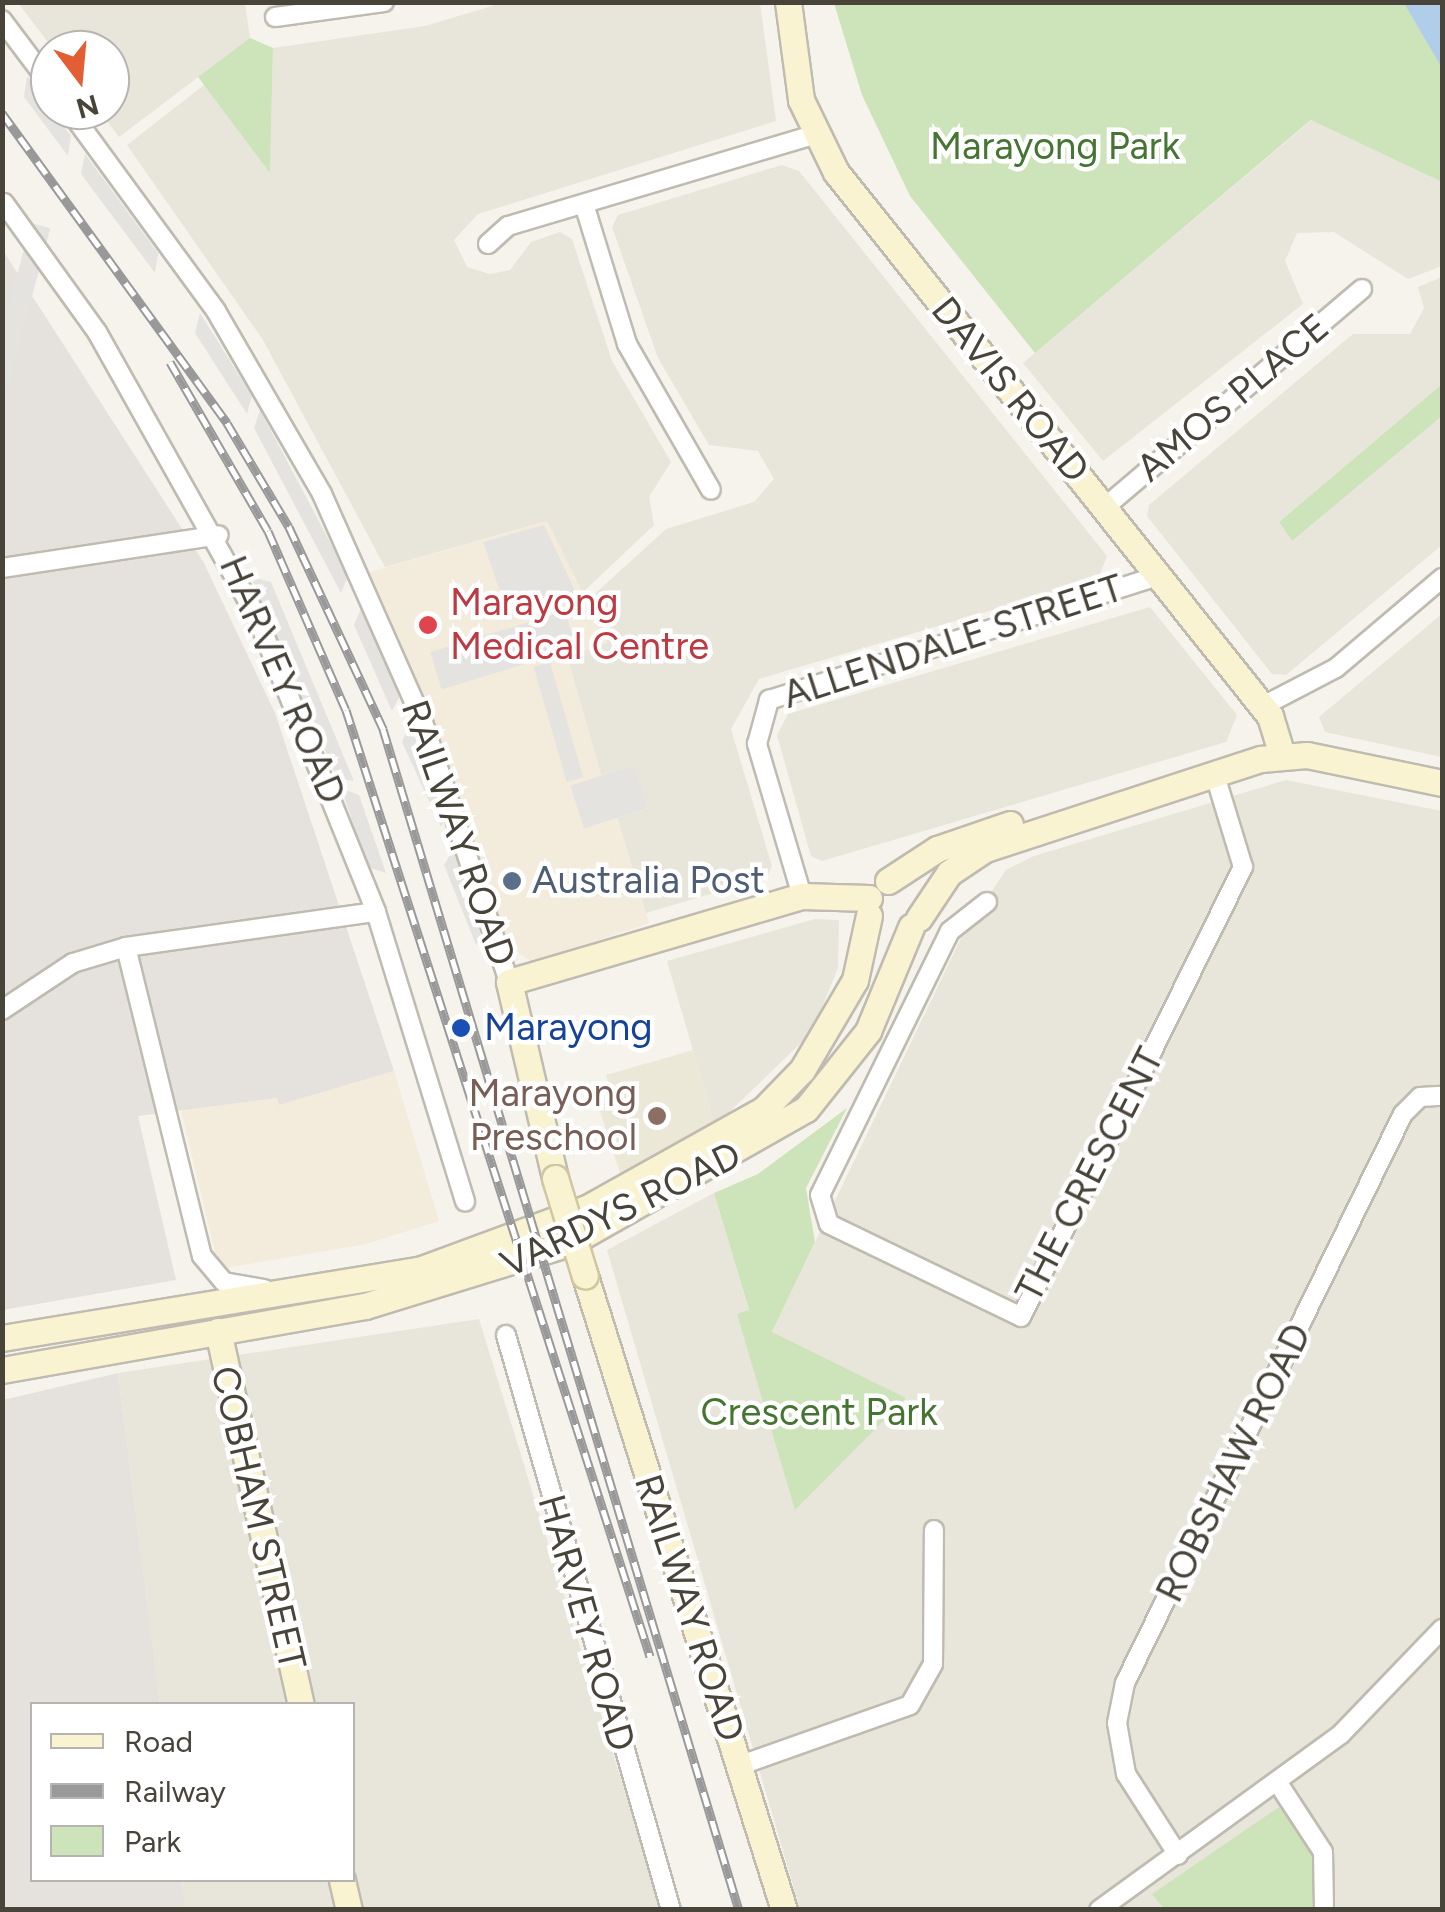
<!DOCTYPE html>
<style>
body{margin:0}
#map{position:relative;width:1445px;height:1912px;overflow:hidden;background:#f5f3ec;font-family:Figtree,sans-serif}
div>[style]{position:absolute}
.residential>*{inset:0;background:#e8e5db}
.commercial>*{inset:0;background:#f3ebdb}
.industrial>*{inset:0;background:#e5e2dd}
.education>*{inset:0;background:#ece8d8}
.green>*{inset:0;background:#cde4ba}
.parking>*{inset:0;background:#e4e3e0;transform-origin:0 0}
.water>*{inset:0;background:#b0cdea}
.roads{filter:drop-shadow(2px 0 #bfbbb0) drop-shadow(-2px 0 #bfbbb0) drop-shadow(0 2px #bfbbb0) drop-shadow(0 -2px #bfbbb0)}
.street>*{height:18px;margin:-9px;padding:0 9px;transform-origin:9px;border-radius:9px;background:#fff}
.secondary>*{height:25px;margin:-12.5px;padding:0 12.5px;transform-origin:12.5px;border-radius:12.5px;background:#faf3d1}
.rail>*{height:9px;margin-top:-4.5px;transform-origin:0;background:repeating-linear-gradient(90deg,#fff 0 15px,#999 0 30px);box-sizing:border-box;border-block:2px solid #999}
.bridges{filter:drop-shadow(2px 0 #cfc7a1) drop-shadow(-2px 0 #cfc7a1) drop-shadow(0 2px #cfc7a1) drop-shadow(0 -2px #cfc7a1)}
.secondary-bridge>*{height:25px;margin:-12.5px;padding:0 12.5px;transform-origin:12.5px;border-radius:12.5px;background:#faf3d1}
.dots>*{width:28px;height:28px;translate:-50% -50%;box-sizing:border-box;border:5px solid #fff;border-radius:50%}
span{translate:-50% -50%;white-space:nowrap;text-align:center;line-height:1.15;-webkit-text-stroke:9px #fff;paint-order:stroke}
.park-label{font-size:38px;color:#467533}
.street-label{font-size:38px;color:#48443a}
.health-label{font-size:38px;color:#be3a42}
.left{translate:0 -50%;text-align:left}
.service-label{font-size:38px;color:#4e5e75}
.transit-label{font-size:38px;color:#164399}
.education-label{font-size:38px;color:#785e54}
.right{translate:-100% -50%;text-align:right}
.frame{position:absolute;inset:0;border:5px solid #48443a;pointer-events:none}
.legend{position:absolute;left:30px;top:1702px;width:325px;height:180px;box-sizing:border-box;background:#fff;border:2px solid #b6b4b0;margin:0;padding:12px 18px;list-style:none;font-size:30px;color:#48443a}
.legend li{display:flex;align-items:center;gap:20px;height:50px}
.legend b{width:50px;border:2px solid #b6b4b0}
.north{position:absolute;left:30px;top:30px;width:100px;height:100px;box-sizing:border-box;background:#fff;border:2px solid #b6b4b0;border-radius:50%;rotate:164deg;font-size:28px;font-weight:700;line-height:40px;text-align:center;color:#48443a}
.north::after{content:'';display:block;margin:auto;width:35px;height:45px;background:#e45e34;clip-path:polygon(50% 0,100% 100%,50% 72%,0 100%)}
</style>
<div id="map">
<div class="residential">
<div style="clip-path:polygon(18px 3px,245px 3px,250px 38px,119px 137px,99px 110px,110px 110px,110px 50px,54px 50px)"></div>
<div style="clip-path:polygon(502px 3px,760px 3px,776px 121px,478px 214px,454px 240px,467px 267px,490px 274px,510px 270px,531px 242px,560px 232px,572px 239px,612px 361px,671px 462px,649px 497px,654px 525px,582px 593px,547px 521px,385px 567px,263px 340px,127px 145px,204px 85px,270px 171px,273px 48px,425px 26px)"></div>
<div style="clip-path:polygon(1312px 120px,1442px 182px,1442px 266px,1408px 279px,1334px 232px,1297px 233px,1285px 261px,1303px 304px,1103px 461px,1023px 363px)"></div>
<div style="clip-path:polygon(782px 165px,799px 171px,1107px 556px,1098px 579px,759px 679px,731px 729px,772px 866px,767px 877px,646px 913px,617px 817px,648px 808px,601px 775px,567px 656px,607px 643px,587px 601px,666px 529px,754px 502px,774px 479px,758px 451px,709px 445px,658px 358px,612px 227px,618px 215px)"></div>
<div style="clip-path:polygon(1442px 277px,1442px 384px,1279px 522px,1292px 541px,1442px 416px,1442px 545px,1286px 675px,1272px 674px,1147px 516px,1149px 505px,1353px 334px,1410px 334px,1424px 308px,1418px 287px)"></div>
<div style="clip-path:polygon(1150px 607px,1237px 715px,1226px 742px,822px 861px,811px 856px,777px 735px,788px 714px)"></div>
<div style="clip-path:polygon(1442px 614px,1442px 757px,1325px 732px,1319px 717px)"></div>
<div style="clip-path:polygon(1286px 780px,1442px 811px,1442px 1909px,800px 1909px,607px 1250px,714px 1193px,749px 1311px,738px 1315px,796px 1510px,772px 1332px,964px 932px,1006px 870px,1034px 856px)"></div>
<div style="clip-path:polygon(815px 919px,839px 920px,838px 968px,812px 1032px,715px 1126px,667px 961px)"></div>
<div style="clip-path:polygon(479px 1319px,661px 1909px,185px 1909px,182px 1880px,352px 1880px,352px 1704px,160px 1704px,118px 1373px)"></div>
</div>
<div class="commercial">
<div style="clip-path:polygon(547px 521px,608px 643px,567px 656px,601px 775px,634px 765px,648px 808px,617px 818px,649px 923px,532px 962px,507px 945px,424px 696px,370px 572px)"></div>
<div style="clip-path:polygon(394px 1071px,439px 1221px,366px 1244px,219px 1269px,181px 1110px,277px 1098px,280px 1105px)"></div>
</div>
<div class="industrial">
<div style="clip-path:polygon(2px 249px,204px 563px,275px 713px,394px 1071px,279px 1105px,277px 1098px,138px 1116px,176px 1280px,3px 1310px)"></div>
<div style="clip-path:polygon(118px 1373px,160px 1704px,32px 1704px,32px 1880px,182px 1880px,185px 1909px,3px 1909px,3px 1400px)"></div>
</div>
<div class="education">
<div style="clip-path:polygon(693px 1050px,715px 1126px,621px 1176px,598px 1105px,614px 1100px,606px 1075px)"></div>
</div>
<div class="green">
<div style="clip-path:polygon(834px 3px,1442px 3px,1442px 182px,1311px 120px,1035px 353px,910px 196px,862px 95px)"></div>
<div style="clip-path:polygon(250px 38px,273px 48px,270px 173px,198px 77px)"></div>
<div style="clip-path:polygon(1442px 384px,1442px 416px,1292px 541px,1279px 522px)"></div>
<div style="clip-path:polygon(847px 1108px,806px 1188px,815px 1242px,772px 1332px,906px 1398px,795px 1510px,737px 1314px,749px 1310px,714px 1193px,758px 1174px)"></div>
<div style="clip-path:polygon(1279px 1807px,1318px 1858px,1314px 1909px,1164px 1909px,1152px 1894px)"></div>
</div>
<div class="parking">
<div style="clip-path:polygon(27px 76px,71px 136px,68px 156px,24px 97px)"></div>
<div style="clip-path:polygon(85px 154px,158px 253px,155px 273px,81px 174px)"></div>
<div style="left:31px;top:223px;width:20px;height:321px;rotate:15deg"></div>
<div style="clip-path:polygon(200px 313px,252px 396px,247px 414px,195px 333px)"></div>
<div style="clip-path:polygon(260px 410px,348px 576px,341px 593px,254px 428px)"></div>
<div style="clip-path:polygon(544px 525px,577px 595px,507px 611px,483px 542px)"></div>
<div style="clip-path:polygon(251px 577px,271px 582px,354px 781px,337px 778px)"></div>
<div style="clip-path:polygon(362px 606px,400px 696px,392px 711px,354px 625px)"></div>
<div style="left:565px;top:611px;width:39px;height:141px;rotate:73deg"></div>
<div style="left:550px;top:662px;width:120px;height:17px;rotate:74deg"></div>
<div style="clip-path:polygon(410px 724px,445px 819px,441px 827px,402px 742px)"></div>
<div style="left:634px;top:765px;width:45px;height:67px;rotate:72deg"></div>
<div style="clip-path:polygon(341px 788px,359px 795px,386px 873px,368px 867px)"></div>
<div style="clip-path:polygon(455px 847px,481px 936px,476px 945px,444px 865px)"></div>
</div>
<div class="water">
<div style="clip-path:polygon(1404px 3px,1442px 3px,1442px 68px)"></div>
</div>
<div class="roads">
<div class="street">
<div style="left:275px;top:17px;width:110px;rotate:-7.8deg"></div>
<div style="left:2px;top:20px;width:80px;rotate:53.1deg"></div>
<div style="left:69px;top:110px;width:249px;rotate:53.8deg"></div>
<div style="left:216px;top:311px;width:211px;rotate:59.9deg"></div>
<div style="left:322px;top:494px;width:249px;rotate:66.1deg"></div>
<div style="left:423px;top:722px;width:274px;rotate:71.7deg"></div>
<div style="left:4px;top:203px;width:159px;rotate:54.2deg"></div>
<div style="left:97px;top:332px;width:327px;rotate:60.7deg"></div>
<div style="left:257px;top:617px;width:318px;rotate:68deg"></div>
<div style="left:376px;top:912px;width:303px;rotate:72.9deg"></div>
<div style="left:584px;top:204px;width:146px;rotate:72.9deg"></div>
<div style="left:627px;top:344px;width:168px;rotate:60.1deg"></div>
<div style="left:488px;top:244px;width:27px;rotate:-42deg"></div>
<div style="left:508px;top:226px;width:319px;rotate:-16.6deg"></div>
<div style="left:1105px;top:507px;width:337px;rotate:-40.3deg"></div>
<div style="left:2px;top:568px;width:219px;rotate:-8.6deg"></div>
<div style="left:1263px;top:706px;width:82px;rotate:-27.5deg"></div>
<div style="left:1336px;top:668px;width:139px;rotate:-40.3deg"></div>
<div style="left:802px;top:896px;width:159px;rotate:-106.5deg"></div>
<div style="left:757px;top:744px;width:46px;rotate:-74.7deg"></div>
<div style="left:769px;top:700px;width:410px;rotate:-17.7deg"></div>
<div style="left:987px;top:902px;width:47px;rotate:141.9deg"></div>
<div style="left:950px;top:931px;width:294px;rotate:116.2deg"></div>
<div style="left:820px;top:1195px;width:30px;rotate:73deg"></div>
<div style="left:829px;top:1224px;width:213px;rotate:25.8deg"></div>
<div style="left:1021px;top:1317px;width:502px;rotate:-63.74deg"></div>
<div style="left:1243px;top:867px;width:99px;rotate:-107deg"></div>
<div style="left:126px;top:947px;width:318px;rotate:76.2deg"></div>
<div style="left:202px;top:1256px;width:34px;rotate:50deg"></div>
<div style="left:224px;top:1282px;width:41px;rotate:9.9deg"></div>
<div style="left:2px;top:1010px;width:85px;rotate:-33.5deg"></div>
<div style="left:73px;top:963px;width:55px;rotate:-16.8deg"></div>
<div style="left:126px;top:947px;width:252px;rotate:-8deg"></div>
<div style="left:506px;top:1335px;width:598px;rotate:73.99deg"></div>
<div style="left:741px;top:1765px;width:179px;rotate:-19.5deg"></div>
<div style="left:910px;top:1705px;width:47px;rotate:-60.7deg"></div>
<div style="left:933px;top:1664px;width:134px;rotate:-89.6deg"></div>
<div style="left:1278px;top:1783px;width:82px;rotate:56.9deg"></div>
<div style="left:1323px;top:1852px;width:58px;rotate:89deg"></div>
<div style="left:1178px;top:1855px;width:96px;rotate:-122.7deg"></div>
<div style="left:1126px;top:1774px;width:52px;rotate:-100deg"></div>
<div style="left:1117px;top:1723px;width:41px;rotate:-78.7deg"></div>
<div style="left:1125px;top:1683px;width:633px;rotate:-63.96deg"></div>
<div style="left:1403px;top:1114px;width:24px;rotate:-45deg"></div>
<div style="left:1420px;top:1097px;width:22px;rotate:-3deg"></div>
<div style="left:1099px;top:1910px;width:299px;rotate:-36deg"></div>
<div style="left:1341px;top:1734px;width:146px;rotate:-46.1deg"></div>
</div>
<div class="secondary">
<div style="left:788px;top:2px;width:99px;rotate:82.4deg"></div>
<div style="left:801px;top:100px;width:80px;rotate:64.1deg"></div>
<div style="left:836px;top:172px;width:696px;rotate:51.42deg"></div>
<div style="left:1270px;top:716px;width:41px;rotate:72.9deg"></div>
<div style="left:888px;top:881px;width:59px;rotate:-33.1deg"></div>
<div style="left:937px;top:849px;width:77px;rotate:-18.9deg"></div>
<div style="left:919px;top:918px;width:54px;rotate:-56.3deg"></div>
<div style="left:949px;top:873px;width:43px;rotate:-33.7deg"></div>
<div style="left:985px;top:849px;width:290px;rotate:-18.1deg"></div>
<div style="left:1261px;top:759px;width:46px;rotate:-5deg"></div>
<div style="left:1307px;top:755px;width:138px;rotate:11.7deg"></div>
<div style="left:555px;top:1178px;width:201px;rotate:-103.2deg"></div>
<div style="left:509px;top:982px;width:305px;rotate:-16.4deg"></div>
<div style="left:802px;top:896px;width:67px;rotate:1.7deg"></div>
<div style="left:585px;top:1276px;width:664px;rotate:72.57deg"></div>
<div style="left:218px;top:1331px;width:382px;rotate:77.5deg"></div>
<div style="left:2px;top:1338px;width:423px;rotate:-9.3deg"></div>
<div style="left:419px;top:1270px;width:181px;rotate:-20.3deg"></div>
<div style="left:589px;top:1207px;width:201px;rotate:-29.2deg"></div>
<div style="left:764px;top:1109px;width:54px;rotate:-45.7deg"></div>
<div style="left:802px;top:1070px;width:104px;rotate:-59.5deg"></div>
<div style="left:855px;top:980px;width:66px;rotate:-77.8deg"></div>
<div style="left:2px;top:1370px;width:369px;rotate:-10deg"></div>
<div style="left:365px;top:1306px;width:214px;rotate:-17.1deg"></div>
<div style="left:570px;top:1243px;width:271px;rotate:-29.6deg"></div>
<div style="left:806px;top:1109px;width:100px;rotate:-51.5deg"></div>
<div style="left:868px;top:1031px;width:113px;rotate:-67.5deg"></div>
<div style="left:342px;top:1880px;width:31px;rotate:77deg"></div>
</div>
</div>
<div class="rail">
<div style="left:2px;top:113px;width:383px;rotate:54deg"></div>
<div style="left:227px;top:423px;width:121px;rotate:59.2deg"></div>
<div style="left:289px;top:527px;width:223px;rotate:65deg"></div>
<div style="left:383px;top:729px;width:1233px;rotate:73.23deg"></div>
<div style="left:170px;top:362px;width:195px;rotate:59.9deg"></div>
<div style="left:268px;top:531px;width:195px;rotate:66.5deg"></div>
<div style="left:346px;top:710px;width:994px;rotate:72.19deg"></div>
</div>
<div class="bridges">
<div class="secondary-bridge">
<div style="left:555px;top:1178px;width:102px;rotate:73deg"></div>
</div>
</div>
<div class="dots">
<div style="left:428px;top:625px;background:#e0444e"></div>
<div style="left:512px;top:881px;background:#5c6f8a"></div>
<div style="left:461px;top:1028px;background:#1a4fb4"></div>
<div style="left:657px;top:1116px;background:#8d6e63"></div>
</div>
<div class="park-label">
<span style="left:1055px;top:147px">Marayong Park</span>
<span style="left:819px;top:1413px">Crescent Park</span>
</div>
<div class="street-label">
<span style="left:1010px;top:390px;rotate:51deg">DAVIS ROAD</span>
<span style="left:1233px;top:398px;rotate:-40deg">AMOS PLACE</span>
<span style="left:953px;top:642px;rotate:-18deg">ALLENDALE STREET</span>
<span style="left:282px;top:680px;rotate:67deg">HARVEY ROAD</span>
<span style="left:458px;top:833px;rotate:71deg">RAILWAY ROAD</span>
<span style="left:1090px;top:1175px;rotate:-63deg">THE CRESCENT</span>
<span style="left:621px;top:1210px;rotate:-26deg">VARDYS ROAD</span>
<span style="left:1234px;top:1463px;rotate:-64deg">ROBSHAW ROAD</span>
<span style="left:258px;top:1518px;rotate:77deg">COBHAM STREET</span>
<span style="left:689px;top:1608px;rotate:72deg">RAILWAY ROAD</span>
<span style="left:586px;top:1623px;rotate:74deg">HARVEY ROAD</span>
</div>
<div class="health-label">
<span class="left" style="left:450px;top:625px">Marayong<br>Medical Centre</span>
</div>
<div class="service-label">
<span class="left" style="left:532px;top:881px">Australia Post</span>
</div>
<div class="transit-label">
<span class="left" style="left:484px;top:1028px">Marayong</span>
</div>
<div class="education-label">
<span class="right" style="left:637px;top:1116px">Marayong<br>Preschool</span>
</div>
<div class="frame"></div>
<ul class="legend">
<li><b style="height:12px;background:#faf3d1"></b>Road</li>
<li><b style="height:12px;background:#999"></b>Railway</li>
<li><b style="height:28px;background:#cde4ba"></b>Park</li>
</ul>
<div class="north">N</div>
</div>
